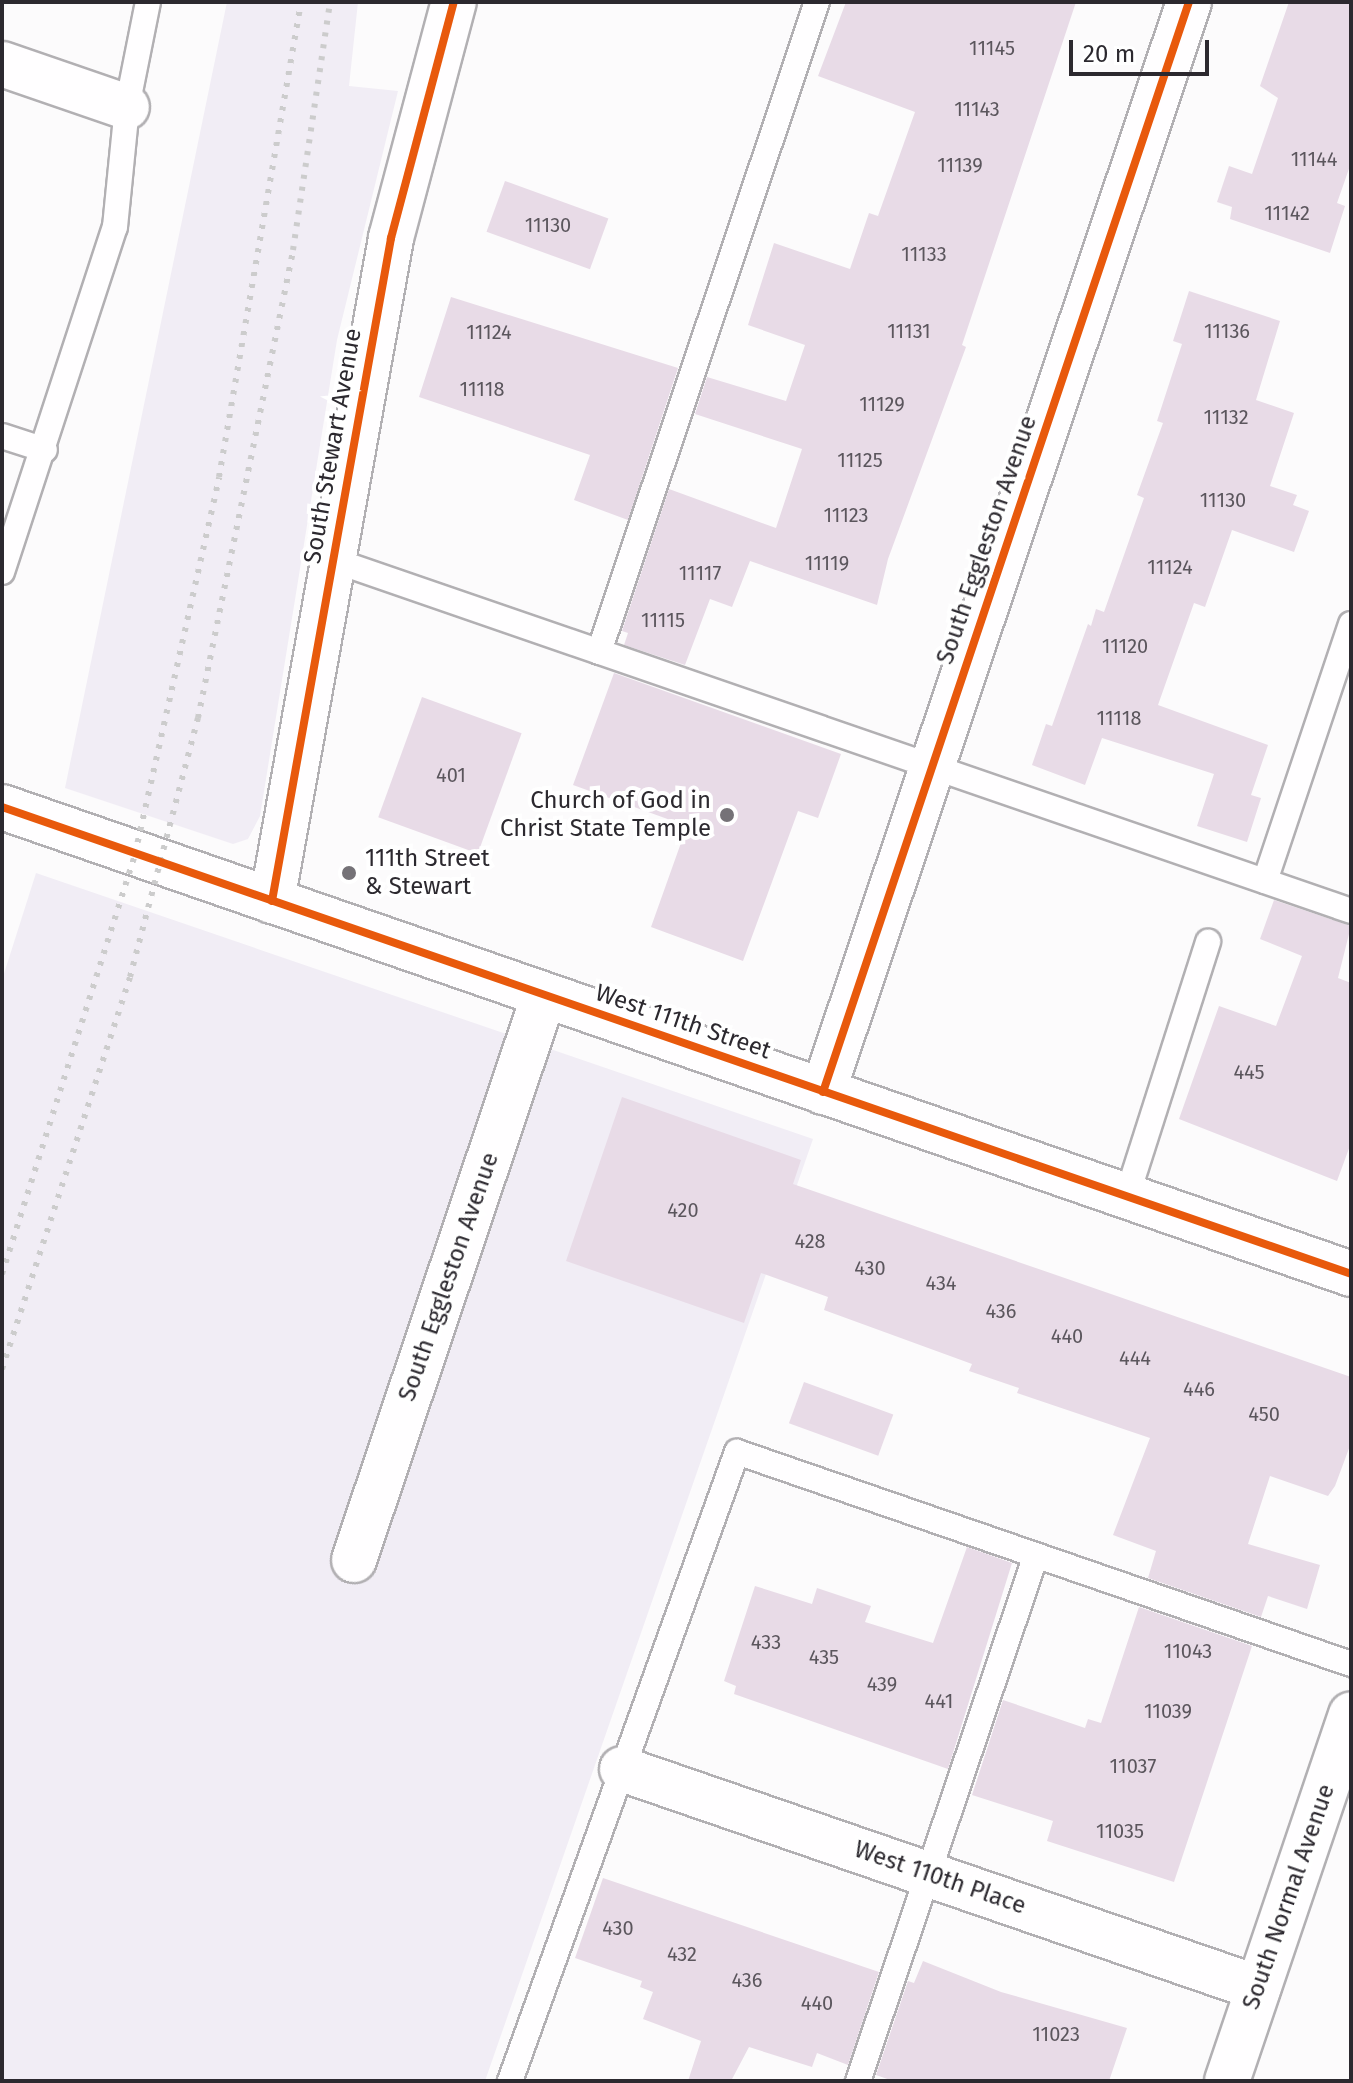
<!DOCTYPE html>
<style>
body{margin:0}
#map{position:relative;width:1353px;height:2083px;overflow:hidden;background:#fcfbfc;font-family:"Fira Sans",sans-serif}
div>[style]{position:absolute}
.built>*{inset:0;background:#f1edf5}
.building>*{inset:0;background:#e8dbe7;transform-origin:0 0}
.roads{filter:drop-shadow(2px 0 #b2b0b3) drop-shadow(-2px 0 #b2b0b3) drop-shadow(0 2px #b2b0b3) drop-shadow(0 -2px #b2b0b3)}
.lane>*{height:24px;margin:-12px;padding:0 12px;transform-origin:12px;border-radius:12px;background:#fffeff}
.street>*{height:44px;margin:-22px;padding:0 22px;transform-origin:22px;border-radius:22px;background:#fffeff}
.secondary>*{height:44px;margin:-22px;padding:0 22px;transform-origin:22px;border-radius:22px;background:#fffeff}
.rail>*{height:6px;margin-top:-3px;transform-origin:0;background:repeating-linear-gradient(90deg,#ccc 0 4px,transparent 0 12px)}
.cycleway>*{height:8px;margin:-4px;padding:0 4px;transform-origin:4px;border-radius:4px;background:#e8590c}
.dots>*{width:22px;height:22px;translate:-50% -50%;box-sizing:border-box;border:4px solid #fff;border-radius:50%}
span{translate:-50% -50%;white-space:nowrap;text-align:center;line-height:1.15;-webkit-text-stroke:8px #fff;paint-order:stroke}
.number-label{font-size:20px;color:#5b565d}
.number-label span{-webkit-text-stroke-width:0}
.street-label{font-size:24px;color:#2c292f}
.poi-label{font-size:24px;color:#2c292f}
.right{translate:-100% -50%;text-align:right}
.left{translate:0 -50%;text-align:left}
.frame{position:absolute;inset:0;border:4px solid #2c292f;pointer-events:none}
.scale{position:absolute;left:1069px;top:40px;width:140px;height:36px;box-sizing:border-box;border:4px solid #2c292f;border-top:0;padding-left:10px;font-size:24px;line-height:28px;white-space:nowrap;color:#2c292f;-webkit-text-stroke:6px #fff;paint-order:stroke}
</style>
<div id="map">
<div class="built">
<div style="clip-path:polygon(227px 2px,358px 2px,349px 86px,398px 91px,337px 340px,260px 816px,248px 839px,233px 844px,65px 788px)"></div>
<div style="clip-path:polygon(36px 873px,813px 1139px,485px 2081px,2px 2081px,2px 980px)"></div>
</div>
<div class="building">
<div style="clip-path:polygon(846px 2px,1076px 2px,962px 345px,966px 347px,888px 559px,877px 605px,750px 561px,732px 607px,710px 599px,685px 665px,624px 645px,628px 633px,622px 631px,669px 489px,776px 528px,802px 449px,695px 414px,707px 377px,786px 401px,805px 345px,748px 325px,774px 243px,850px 269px,869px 213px,878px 216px,915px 112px,818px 76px)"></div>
<div style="clip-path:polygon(1289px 2px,1351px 2px,1351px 163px,1337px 203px,1345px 206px,1330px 253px,1230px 219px,1232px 207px,1217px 202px,1229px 166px,1252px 174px,1278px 98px,1260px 86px)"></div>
<div style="left:505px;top:181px;width:110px;height:54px;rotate:20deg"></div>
<div style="clip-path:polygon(1189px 291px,1280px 321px,1256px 400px,1294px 413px,1270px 486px,1297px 495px,1293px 505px,1309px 511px,1294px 552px,1232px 530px,1205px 607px,1194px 603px,1158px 705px,1268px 745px,1251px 795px,1261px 798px,1247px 842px,1197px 826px,1214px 774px,1102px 738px,1085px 785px,1032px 765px,1046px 724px,1052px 726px,1088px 624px,1091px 626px,1096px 609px,1104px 612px,1144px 498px,1137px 495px,1163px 423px,1157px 421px,1182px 344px,1173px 341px)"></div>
<div style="clip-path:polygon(451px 297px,678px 368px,628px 520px,574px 500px,590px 455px,419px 397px)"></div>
<div style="clip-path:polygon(614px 673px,841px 754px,818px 818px,798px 811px,743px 961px,651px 927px,687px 826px,573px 785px)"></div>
<div style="left:422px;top:697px;width:106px;height:128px;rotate:20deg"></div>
<div style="clip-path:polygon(1274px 900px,1351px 926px,1338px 978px,1351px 983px,1351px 1143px,1337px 1181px,1179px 1119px,1219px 1006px,1276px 1026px,1302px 956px,1260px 939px)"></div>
<div style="clip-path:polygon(622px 1097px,801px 1160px,793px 1184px,1351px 1377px,1351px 1443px,1335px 1486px,1328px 1496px,1270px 1476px,1248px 1544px,1320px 1565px,1307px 1609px,1268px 1596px,1261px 1617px,1148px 1578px,1156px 1551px,1113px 1535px,1150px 1438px,1017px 1393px,1019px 1388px,969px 1371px,972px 1364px,824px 1310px,828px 1297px,761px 1273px,744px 1323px,566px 1261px)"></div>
<div style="left:804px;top:1382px;width:95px;height:44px;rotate:20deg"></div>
<div style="clip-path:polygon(967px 1547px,1012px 1563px,948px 1769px,734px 1694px,736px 1686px,724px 1681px,755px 1586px,812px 1604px,817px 1588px,871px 1606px,865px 1622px,933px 1643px)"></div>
<div style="clip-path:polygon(1139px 1607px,1252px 1646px,1174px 1882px,1047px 1841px,1053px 1821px,972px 1795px,1003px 1700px,1085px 1728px,1088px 1719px,1101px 1723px)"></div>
<div style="clip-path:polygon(603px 1878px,879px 1972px,848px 2065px,817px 2053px,812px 2067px,749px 2047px,731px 2081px,688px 2081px,701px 2041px,643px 2019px,653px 1992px,640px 1987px,642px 1981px,575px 1958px)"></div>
<div style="clip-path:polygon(923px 1961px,1001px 1992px,1127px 2028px,1109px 2081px,893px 2081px,876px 2075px,908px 1981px,914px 1983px)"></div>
</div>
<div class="roads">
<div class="lane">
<div style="left:2px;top:436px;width:45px;rotate:18deg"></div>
<div style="left:333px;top:560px;width:1077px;rotate:19.02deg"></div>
<div style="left:2px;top:572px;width:363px;rotate:-71.9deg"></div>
<div style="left:115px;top:227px;width:121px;rotate:-84.3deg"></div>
<div style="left:127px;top:107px;width:107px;rotate:-78.7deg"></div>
<div style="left:599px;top:652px;width:686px;rotate:-71.46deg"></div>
<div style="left:1265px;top:881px;width:271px;rotate:-71.5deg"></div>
<div style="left:1127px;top:1196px;width:267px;rotate:-72.3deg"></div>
<div style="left:510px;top:2081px;width:669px;rotate:-70.16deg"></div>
<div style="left:737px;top:1452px;width:650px;rotate:19.05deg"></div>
<div style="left:858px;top:2081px;width:555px;rotate:-71.3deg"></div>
</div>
<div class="street">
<div style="left:2px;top:64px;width:132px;rotate:19deg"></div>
<div style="left:272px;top:901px;width:674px;rotate:-79.82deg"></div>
<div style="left:391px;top:238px;width:244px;rotate:-75.1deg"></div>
<div style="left:823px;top:1092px;width:1150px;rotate:-71.44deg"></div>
<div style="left:354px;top:1560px;width:596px;rotate:-71.41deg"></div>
<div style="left:622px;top:1769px;width:673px;rotate:19deg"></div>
<div style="left:1227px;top:2081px;width:387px;rotate:-71.3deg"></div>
</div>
<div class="secondary">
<div style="left:2px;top:807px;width:1428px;rotate:19.09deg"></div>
</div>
</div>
<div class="rail">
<div style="left:2px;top:1274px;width:441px;rotate:-72.4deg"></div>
<div style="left:135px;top:854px;width:386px;rotate:-77.4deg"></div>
<div style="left:219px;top:477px;width:482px;rotate:-80.2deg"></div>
<div style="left:2px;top:1369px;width:412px;rotate:-71.9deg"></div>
<div style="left:130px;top:977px;width:268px;rotate:-75.3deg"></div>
<div style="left:198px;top:718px;width:478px;rotate:-78.5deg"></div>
<div style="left:293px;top:250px;width:251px;rotate:-81.5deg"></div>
</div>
<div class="cycleway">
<div style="left:2px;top:807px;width:1428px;rotate:19.09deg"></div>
<div style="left:272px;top:901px;width:674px;rotate:-79.82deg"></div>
<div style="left:391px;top:238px;width:244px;rotate:-75.1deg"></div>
<div style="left:823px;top:1092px;width:1150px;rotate:-71.44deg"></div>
</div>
<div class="dots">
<div style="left:727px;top:815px;background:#757277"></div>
<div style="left:349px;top:873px;background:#757277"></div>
</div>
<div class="number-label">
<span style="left:992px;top:48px">11145</span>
<span style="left:977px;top:109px">11143</span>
<span style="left:1314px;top:159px">11144</span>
<span style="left:960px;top:165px">11139</span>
<span style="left:1287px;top:213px">11142</span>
<span style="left:548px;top:225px">11130</span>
<span style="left:924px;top:254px">11133</span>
<span style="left:909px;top:331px">11131</span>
<span style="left:1227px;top:331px">11136</span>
<span style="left:489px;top:332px">11124</span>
<span style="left:482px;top:389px">11118</span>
<span style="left:882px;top:404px">11129</span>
<span style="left:1226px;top:417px">11132</span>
<span style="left:860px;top:460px">11125</span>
<span style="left:1223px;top:500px">11130</span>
<span style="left:846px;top:515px">11123</span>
<span style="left:827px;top:563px">11119</span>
<span style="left:1170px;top:567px">11124</span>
<span style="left:700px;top:573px">11117</span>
<span style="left:663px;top:620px">11115</span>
<span style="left:1125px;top:646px">11120</span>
<span style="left:1119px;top:718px">11118</span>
<span style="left:451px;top:775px">401</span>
<span style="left:1249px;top:1072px">445</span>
<span style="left:683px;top:1210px">420</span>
<span style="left:810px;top:1241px">428</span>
<span style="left:870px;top:1268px">430</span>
<span style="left:941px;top:1283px">434</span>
<span style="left:1001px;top:1311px">436</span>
<span style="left:1067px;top:1336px">440</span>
<span style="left:1135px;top:1358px">444</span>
<span style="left:1199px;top:1389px">446</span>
<span style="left:1264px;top:1414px">450</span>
<span style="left:766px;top:1642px">433</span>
<span style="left:1188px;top:1651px">11043</span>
<span style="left:824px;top:1657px">435</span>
<span style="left:882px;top:1684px">439</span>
<span style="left:939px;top:1701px">441</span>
<span style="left:1168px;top:1711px">11039</span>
<span style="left:1133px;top:1766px">11037</span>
<span style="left:1120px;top:1831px">11035</span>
<span style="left:618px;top:1928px">430</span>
<span style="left:682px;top:1954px">432</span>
<span style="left:747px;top:1980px">436</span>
<span style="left:817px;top:2003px">440</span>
<span style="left:1056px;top:2034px">11023</span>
</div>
<div class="street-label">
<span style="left:333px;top:446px;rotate:-80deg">South Stewart Avenue</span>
<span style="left:987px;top:540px;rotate:-71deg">South Eggleston Avenue</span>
<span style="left:683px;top:1022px;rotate:19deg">West 111th Street</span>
<span style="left:449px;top:1277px;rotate:-71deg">South Eggleston Avenue</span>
<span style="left:940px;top:1878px;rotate:19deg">West 110th Place</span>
<span style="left:1289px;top:1897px;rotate:-71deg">South Normal Avenue</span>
</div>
<div class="poi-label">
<span class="right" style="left:711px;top:815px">Church of God in<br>Christ State Temple</span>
<span class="left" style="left:365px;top:873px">111th Street<br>&amp; Stewart</span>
</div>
<div class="frame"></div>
<div class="scale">20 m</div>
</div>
